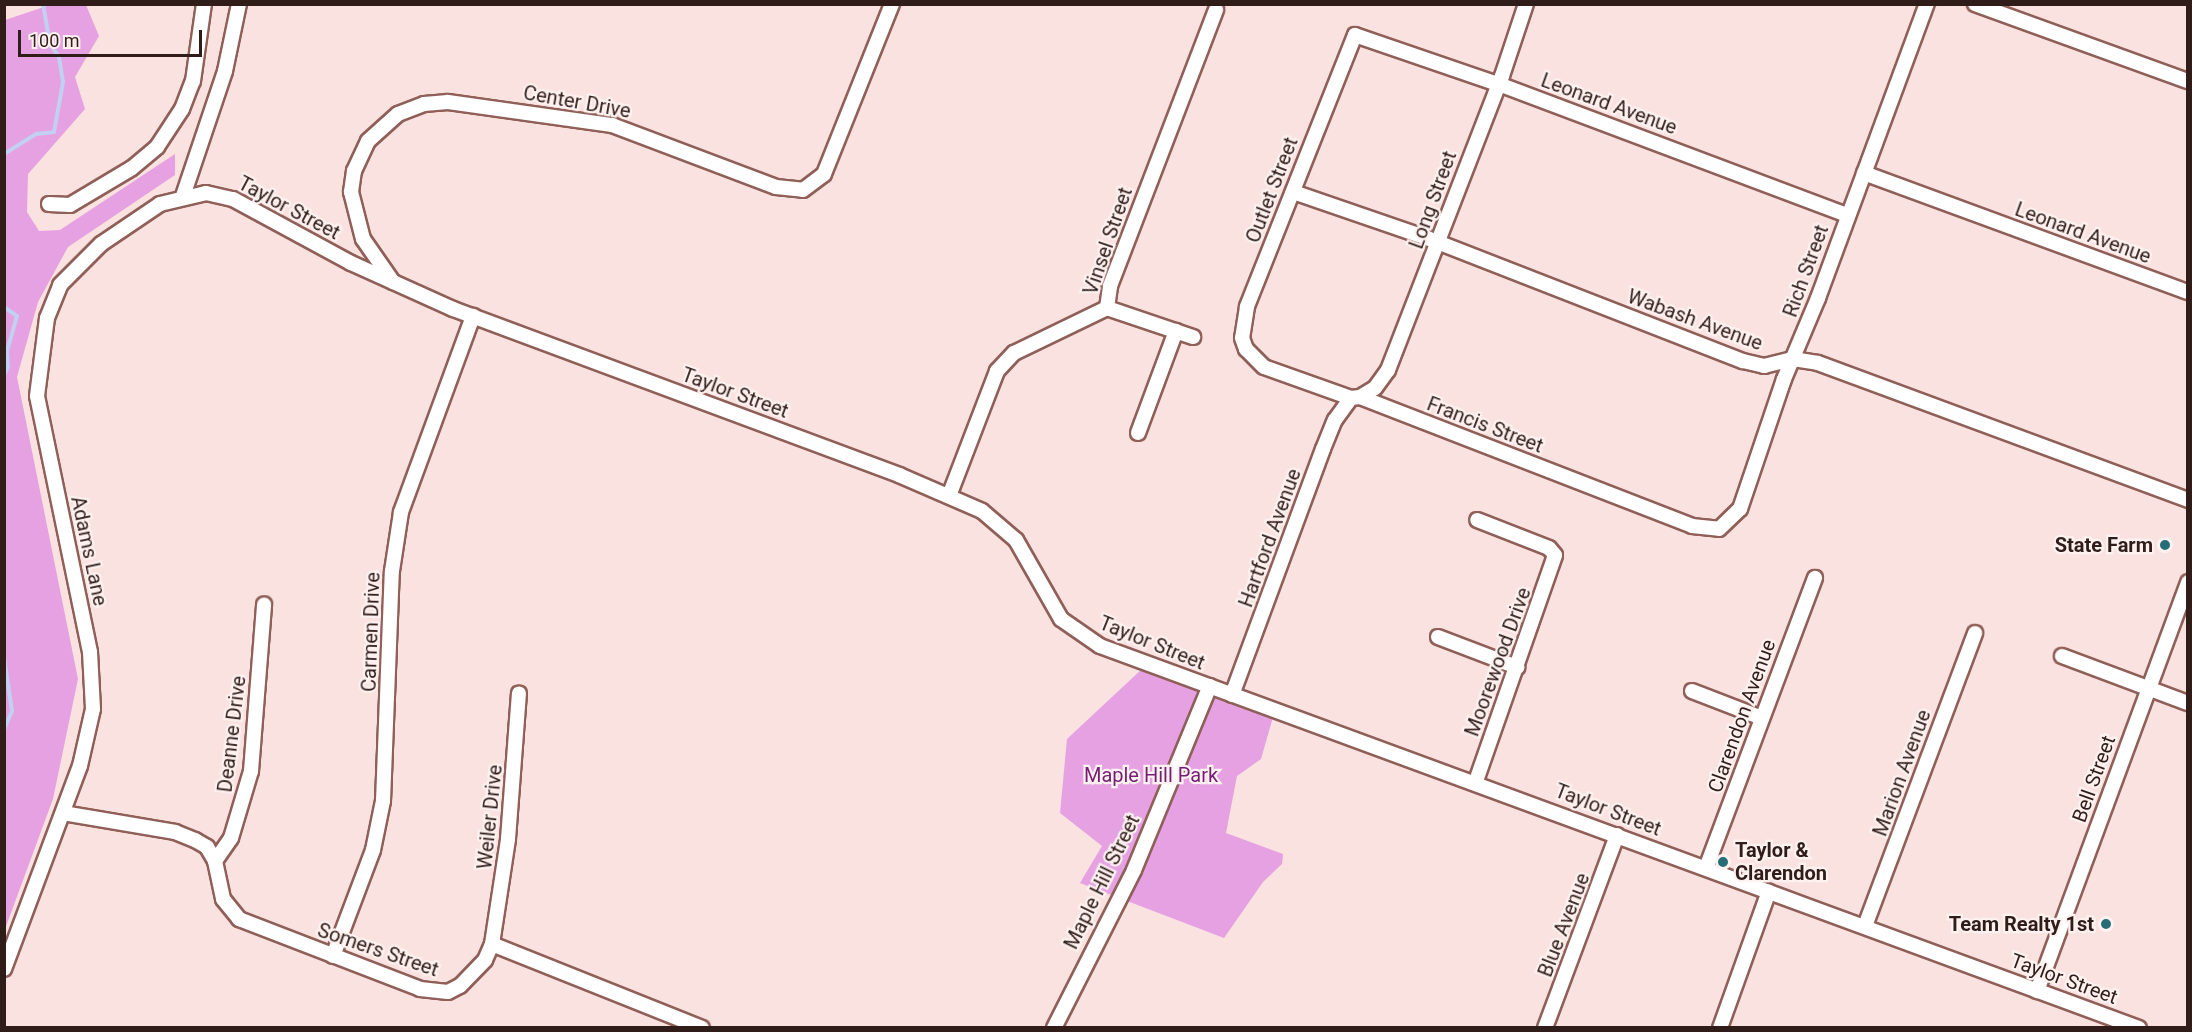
<!DOCTYPE html>
<style>
body{margin:0}
#map{position:relative;width:2192px;height:1032px;overflow:hidden;background:#f9e2df;font-family:Roboto,sans-serif}
div>[style]{position:absolute}
.green>*{inset:0;background:#e5a1e2}
.stream>*{height:4px;margin:-2px;padding:0 2px;transform-origin:2px;border-radius:2px;background:#c2d0f3}
.roads{filter:drop-shadow(2px 0 #8f5f58) drop-shadow(-2px 0 #8f5f58) drop-shadow(0 2px #8f5f58) drop-shadow(0 -2px #8f5f58)}
.minor>*{height:14px;margin:-7px;padding:0 7px;transform-origin:7px;border-radius:7px;background:#fff}
.dots>*{width:16px;height:16px;translate:-50% -50%;box-sizing:border-box;border:3px solid #fef2f1;border-radius:50%}
span{translate:-50% -50%;white-space:nowrap;text-align:center;line-height:1.15;-webkit-text-stroke:4.5px #fef2f1;paint-order:stroke}
.street-label{font-size:20px;color:#301d1a}
.poi-label{font-size:20px;color:#301d1a;font-weight:700}
.right{translate:-100% -50%;text-align:right}
.left{translate:0 -50%;text-align:left}
.park-label{font-size:20px;color:#741d73}
.frame{position:absolute;inset:0;border:6px solid #301d1a;pointer-events:none}
.scale{position:absolute;left:18px;top:30px;width:184px;height:27px;box-sizing:border-box;border:3px solid #301d1a;border-top:0;padding-left:8px;font-size:18px;line-height:21px;white-space:nowrap;color:#301d1a;-webkit-text-stroke:4px #fef2f1;paint-order:stroke}
</style>
<div id="map">
<div class="green">
<div style="clip-path:polygon(50px 5px,86px 5px,99px 36px,75px 77px,85px 109px,28px 174px,27px 212px,39px 231px,60px 230px,175px 154px,175px 175px,68px 247px,38px 302px,17px 377px,78px 679px,53px 799px,5px 929px,5px 20px)"></div>
<div style="clip-path:polygon(1142px 669px,1273px 717px,1261px 759px,1237px 776px,1226px 833px,1283px 854px,1282px 864px,1263px 882px,1224px 938px,1080px 883px,1102px 846px,1060px 813px,1067px 739px)"></div>
</div>
<div class="stream">
<div style="left:4px;top:154px;width:38px;rotate:-32deg"></div>
<div style="left:36px;top:134px;width:18px;rotate:-6deg"></div>
<div style="left:54px;top:132px;width:51px;rotate:-79.8deg"></div>
<div style="left:63px;top:82px;width:25px;rotate:-99deg"></div>
<div style="left:59px;top:57px;width:16px;rotate:-125deg"></div>
<div style="left:50px;top:44px;width:41px;rotate:-99.9deg"></div>
<div style="left:4px;top:307px;width:16px;rotate:35deg"></div>
<div style="left:17px;top:316px;width:35px;rotate:106deg"></div>
<div style="left:7px;top:350px;width:17px;rotate:87deg"></div>
<div style="left:8px;top:367px;width:9px;rotate:117deg"></div>
<div style="left:4px;top:657px;width:55px;rotate:81.6deg"></div>
<div style="left:12px;top:711px;width:21px;rotate:113deg"></div>
</div>
<div class="roads">
<div class="minor">
<div style="left:1975px;top:4px;width:226px;rotate:19.9deg"></div>
<div style="left:1864px;top:173px;width:345px;rotate:20.2deg"></div>
<div style="left:1293px;top:192px;width:142px;rotate:18.9deg"></div>
<div style="left:1427px;top:238px;width:339px;rotate:21.3deg"></div>
<div style="left:1743px;top:361px;width:22px;rotate:13deg"></div>
<div style="left:1764px;top:366px;width:30px;rotate:-14deg"></div>
<div style="left:1793px;top:359px;width:25px;rotate:9deg"></div>
<div style="left:1818px;top:363px;width:395px;rotate:20.3deg"></div>
<div style="left:183px;top:196px;width:132px;rotate:-71.4deg"></div>
<div style="left:225px;top:71px;width:68px;rotate:-78.2deg"></div>
<div style="left:49px;top:204px;width:21px;rotate:3deg"></div>
<div style="left:70px;top:205px;width:72px;rotate:-30.8deg"></div>
<div style="left:132px;top:168px;width:33px;rotate:-40deg"></div>
<div style="left:157px;top:147px;width:45px;rotate:-56.7deg"></div>
<div style="left:182px;top:109px;width:30px;rotate:-69deg"></div>
<div style="left:193px;top:81px;width:78px;rotate:-81.9deg"></div>
<div style="left:1847px;top:215px;width:373px;rotate:-159.4deg"></div>
<div style="left:1498px;top:84px;width:151px;rotate:-161.1deg"></div>
<div style="left:1355px;top:35px;width:293px;rotate:111.7deg"></div>
<div style="left:1247px;top:307px;width:31px;rotate:99deg"></div>
<div style="left:1242px;top:338px;width:12px;rotate:70deg"></div>
<div style="left:1246px;top:349px;width:25px;rotate:45deg"></div>
<div style="left:1264px;top:367px;width:92px;rotate:19.6deg"></div>
<div style="left:1351px;top:398px;width:9px;rotate:-6deg"></div>
<div style="left:1360px;top:397px;width:356px;rotate:21.2deg"></div>
<div style="left:1692px;top:526px;width:27px;rotate:6deg"></div>
<div style="left:1719px;top:529px;width:29px;rotate:-44deg"></div>
<div style="left:1740px;top:509px;width:137px;rotate:-71.3deg"></div>
<div style="left:1784px;top:379px;width:88px;rotate:-67.2deg"></div>
<div style="left:1818px;top:298px;width:314px;rotate:-69.7deg"></div>
<div style="left:393px;top:282px;width:52px;rotate:-124.9deg"></div>
<div style="left:363px;top:239px;width:49px;rotate:-104.3deg"></div>
<div style="left:351px;top:192px;width:21px;rotate:-82deg"></div>
<div style="left:354px;top:171px;width:33px;rotate:-65deg"></div>
<div style="left:368px;top:141px;width:40px;rotate:-42deg"></div>
<div style="left:398px;top:114px;width:28px;rotate:-21deg"></div>
<div style="left:424px;top:104px;width:24px;rotate:-5deg"></div>
<div style="left:448px;top:102px;width:166px;rotate:8deg"></div>
<div style="left:612px;top:125px;width:175px;rotate:20.7deg"></div>
<div style="left:776px;top:187px;width:27px;rotate:6deg"></div>
<div style="left:803px;top:190px;width:26px;rotate:-37deg"></div>
<div style="left:824px;top:174px;width:183px;rotate:-68.2deg"></div>
<div style="left:1107px;top:308px;width:91px;rotate:18.6deg"></div>
<div style="left:1360px;top:397px;width:17px;rotate:-31deg"></div>
<div style="left:1375px;top:388px;width:22px;rotate:-54deg"></div>
<div style="left:1388px;top:370px;width:315px;rotate:-68.8deg"></div>
<div style="left:1502px;top:76px;width:76px;rotate:-71.6deg"></div>
<div style="left:1138px;top:433px;width:109px;rotate:-69.6deg"></div>
<div style="left:949px;top:496px;width:134px;rotate:-69deg"></div>
<div style="left:997px;top:371px;width:25px;rotate:-47deg"></div>
<div style="left:1014px;top:353px;width:103px;rotate:-25.8deg"></div>
<div style="left:1107px;top:308px;width:22px;rotate:-82deg"></div>
<div style="left:1110px;top:286px;width:296px;rotate:-69deg"></div>
<div style="left:1438px;top:637px;width:85px;rotate:20.8deg"></div>
<div style="left:2062px;top:656px;width:134px;rotate:20.5deg"></div>
<div style="left:1692px;top:691px;width:75px;rotate:21.1deg"></div>
<div style="left:1232px;top:695px;width:262px;rotate:-69.7deg"></div>
<div style="left:1323px;top:449px;width:31px;rotate:-68deg"></div>
<div style="left:1335px;top:420px;width:27px;rotate:-54deg"></div>
<div style="left:1476px;top:781px;width:239px;rotate:-70.7deg"></div>
<div style="left:1555px;top:555px;width:9px;rotate:-131deg"></div>
<div style="left:1549px;top:548px;width:77px;rotate:-158.7deg"></div>
<div style="left:63px;top:813px;width:114px;rotate:9.6deg"></div>
<div style="left:175px;top:832px;width:22px;rotate:22deg"></div>
<div style="left:195px;top:840px;width:14px;rotate:30deg"></div>
<div style="left:207px;top:847px;width:16px;rotate:60deg"></div>
<div style="left:215px;top:861px;width:39px;rotate:78deg"></div>
<div style="left:223px;top:899px;width:26px;rotate:51deg"></div>
<div style="left:239px;top:919px;width:194px;rotate:21.1deg"></div>
<div style="left:420px;top:989px;width:28px;rotate:6deg"></div>
<div style="left:448px;top:992px;width:13px;rotate:-27deg"></div>
<div style="left:460px;top:986px;width:36px;rotate:-46deg"></div>
<div style="left:485px;top:960px;width:17px;rotate:-66deg"></div>
<div style="left:492px;top:944px;width:226px;rotate:21.8deg"></div>
<div style="left:215px;top:861px;width:28px;rotate:-55deg"></div>
<div style="left:231px;top:838px;width:70px;rotate:-73.4deg"></div>
<div style="left:251px;top:771px;width:167px;rotate:-85.5deg"></div>
<div style="left:1706px;top:868px;width:310px;rotate:-69.4deg"></div>
<div style="left:1865px;top:926px;width:313px;rotate:-69.4deg"></div>
<div style="left:492px;top:944px;width:106px;rotate:-81.3deg"></div>
<div style="left:508px;top:839px;width:146px;rotate:-85.7deg"></div>
<div style="left:333px;top:956px;width:113px;rotate:-69.3deg"></div>
<div style="left:373px;top:850px;width:50px;rotate:-78.5deg"></div>
<div style="left:383px;top:801px;width:230px;rotate:-87.8deg"></div>
<div style="left:392px;top:571px;width:60px;rotate:-81.3deg"></div>
<div style="left:401px;top:512px;width:209px;rotate:-69.8deg"></div>
<div style="left:4px;top:969px;width:217px;rotate:-69.5deg"></div>
<div style="left:80px;top:766px;width:58px;rotate:-77.2deg"></div>
<div style="left:93px;top:709px;width:57px;rotate:-93deg"></div>
<div style="left:90px;top:652px;width:261px;rotate:-101.7deg"></div>
<div style="left:37px;top:396px;width:79px;rotate:-82.7deg"></div>
<div style="left:47px;top:318px;width:35px;rotate:-68deg"></div>
<div style="left:60px;top:285px;width:58px;rotate:-45deg"></div>
<div style="left:101px;top:244px;width:71px;rotate:-34.1deg"></div>
<div style="left:160px;top:204px;width:47px;rotate:-13.4deg"></div>
<div style="left:206px;top:193px;width:28px;rotate:13deg"></div>
<div style="left:233px;top:199px;width:134px;rotate:28.5deg"></div>
<div style="left:351px;top:263px;width:112px;rotate:24.3deg"></div>
<div style="left:453px;top:309px;width:476px;rotate:20.4deg"></div>
<div style="left:899px;top:475px;width:90px;rotate:23.4deg"></div>
<div style="left:982px;top:511px;width:45px;rotate:40.5deg"></div>
<div style="left:1016px;top:540px;width:91px;rotate:60.3deg"></div>
<div style="left:1061px;top:619px;width:47px;rotate:34.7deg"></div>
<div style="left:1100px;top:646px;width:1107px;rotate:20.19deg"></div>
<div style="left:2037px;top:991px;width:436px;rotate:-69.7deg"></div>
<div style="left:1054px;top:1028px;width:177px;rotate:-63.1deg"></div>
<div style="left:1134px;top:870px;width:199px;rotate:-67.6deg"></div>
<div style="left:1545px;top:1028px;width:206px;rotate:-69.5deg"></div>
<div style="left:1720px;top:1028px;width:145px;rotate:-70.3deg"></div>
</div>
</div>
<div class="dots">
<div style="left:2165px;top:545px;background:#256e78"></div>
<div style="left:1723px;top:862px;background:#256e78"></div>
<div style="left:2106px;top:924px;background:#256e78"></div>
</div>
<div class="street-label">
<span style="left:577px;top:102px;rotate:10deg">Center Drive</span>
<span style="left:1609px;top:104px;rotate:20deg">Leonard Avenue</span>
<span style="left:1272px;top:190px;rotate:-69deg">Outlet Street</span>
<span style="left:1433px;top:200px;rotate:-70deg">Long Street</span>
<span style="left:289px;top:208px;rotate:28deg">Taylor Street</span>
<span style="left:2083px;top:233px;rotate:20deg">Leonard Avenue</span>
<span style="left:1108px;top:241px;rotate:-71deg">Vinsel Street</span>
<span style="left:1806px;top:271px;rotate:-70deg">Rich Street</span>
<span style="left:1695px;top:320px;rotate:20deg">Wabash Avenue</span>
<span style="left:735px;top:393px;rotate:20deg">Taylor Street</span>
<span style="left:1485px;top:425px;rotate:21deg">Francis Street</span>
<span style="left:1270px;top:538px;rotate:-70deg">Hartford Avenue</span>
<span style="left:89px;top:551px;rotate:78deg">Adams Lane</span>
<span style="left:371px;top:632px;rotate:-88deg">Carmen Drive</span>
<span style="left:1152px;top:643px;rotate:22deg">Taylor Street</span>
<span style="left:1498px;top:662px;rotate:-70deg">Moorewood Drive</span>
<span style="left:1742px;top:716px;rotate:-70deg">Clarendon Avenue</span>
<span style="left:232px;top:734px;rotate:-83deg">Deanne Drive</span>
<span style="left:1902px;top:773px;rotate:-70deg">Marion Avenue</span>
<span style="left:2094px;top:779px;rotate:-70deg">Bell Street</span>
<span style="left:1608px;top:810px;rotate:21deg">Taylor Street</span>
<span style="left:490px;top:817px;rotate:-84deg">Weiler Drive</span>
<span style="left:1102px;top:882px;rotate:-64deg">Maple Hill Street</span>
<span style="left:1564px;top:925px;rotate:-69deg">Blue Avenue</span>
<span style="left:378px;top:950px;rotate:19deg">Somers Street</span>
<span style="left:2064px;top:979px;rotate:20deg">Taylor Street</span>
</div>
<div class="poi-label">
<span class="right" style="left:2153px;top:545px">State Farm</span>
<span class="left" style="left:1735px;top:862px">Taylor &amp;<br>Clarendon</span>
<span class="right" style="left:2094px;top:924px">Team Realty 1st</span>
</div>
<div class="park-label">
<span style="left:1151px;top:775px">Maple Hill Park</span>
</div>
<div class="frame"></div>
<div class="scale">100 m</div>
</div>
